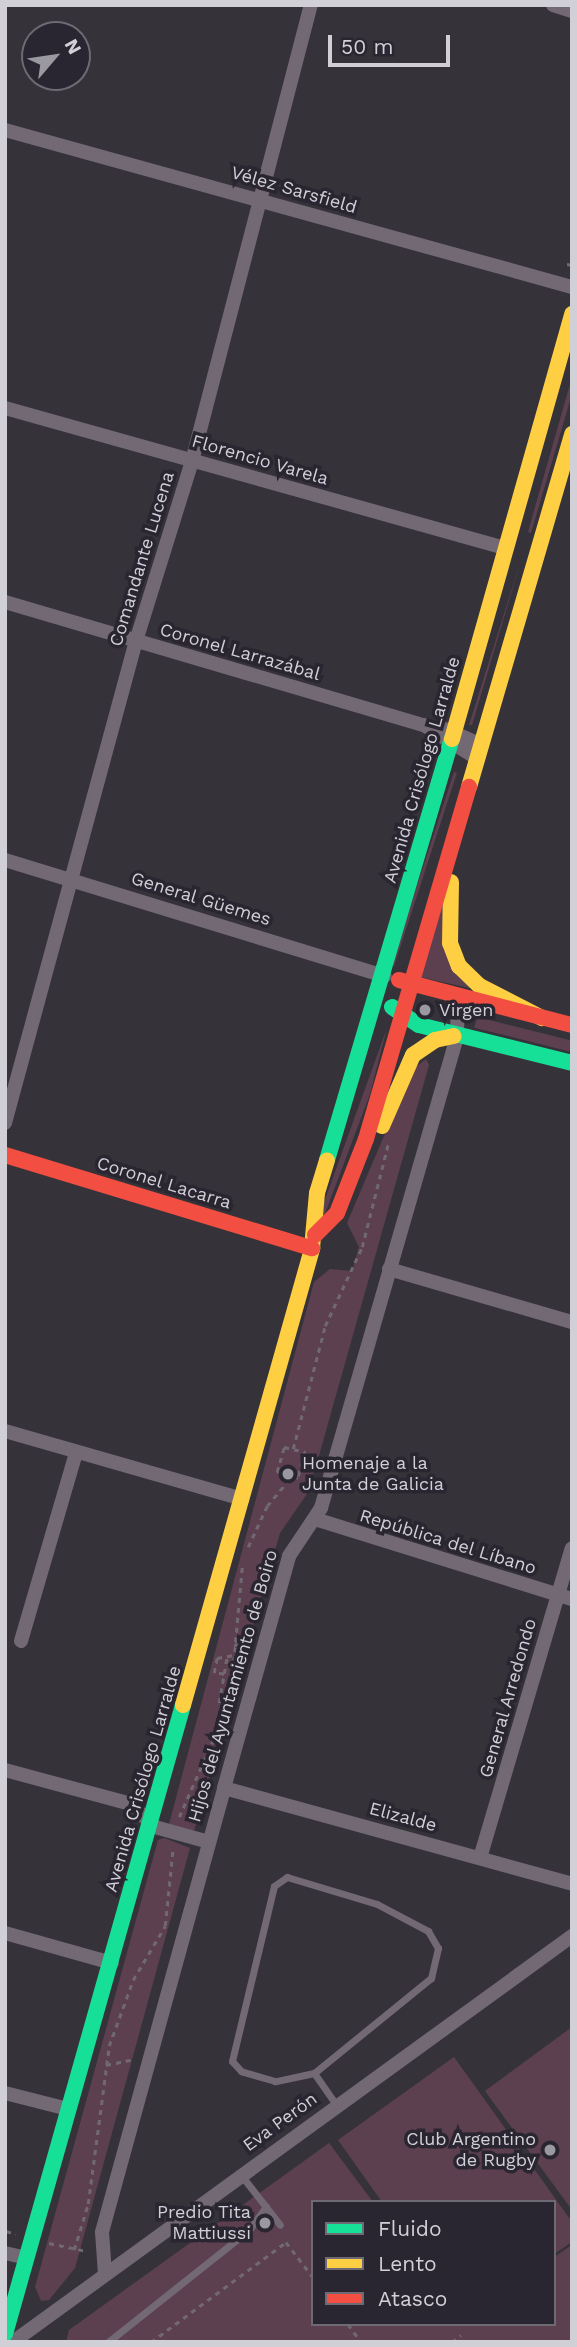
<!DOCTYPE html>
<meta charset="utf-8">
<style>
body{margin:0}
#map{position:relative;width:577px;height:2347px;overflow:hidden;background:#353339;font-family:"Work Sans",sans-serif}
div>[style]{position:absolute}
.green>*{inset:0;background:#5d404f;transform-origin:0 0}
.path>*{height:2.5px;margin-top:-1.25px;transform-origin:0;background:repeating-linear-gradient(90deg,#706972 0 5px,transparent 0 10px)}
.lane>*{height:7px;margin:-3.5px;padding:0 3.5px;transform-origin:3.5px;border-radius:3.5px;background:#726974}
.street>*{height:14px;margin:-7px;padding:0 7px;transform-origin:7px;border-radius:7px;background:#726974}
.fast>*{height:16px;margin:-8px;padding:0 8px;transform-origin:8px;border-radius:8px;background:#16e098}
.slow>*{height:16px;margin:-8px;padding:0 8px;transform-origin:8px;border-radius:8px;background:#ffcf43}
.jam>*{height:16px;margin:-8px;padding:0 8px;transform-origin:8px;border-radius:8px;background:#f24e42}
.dots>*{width:19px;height:19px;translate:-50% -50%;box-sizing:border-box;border:4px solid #2a2631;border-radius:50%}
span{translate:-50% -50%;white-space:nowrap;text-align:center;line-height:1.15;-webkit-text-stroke:7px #2a2631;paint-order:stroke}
.street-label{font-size:18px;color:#d2d0d7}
.poi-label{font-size:18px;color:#d2d0d7}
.left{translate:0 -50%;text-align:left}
.right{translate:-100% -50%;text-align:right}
.frame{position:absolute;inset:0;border:7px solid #d2d0d7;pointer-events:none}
.legend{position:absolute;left:311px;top:2200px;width:245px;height:126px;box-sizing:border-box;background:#2a2631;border:2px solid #6d6a73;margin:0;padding:9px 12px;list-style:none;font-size:21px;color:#d2d0d7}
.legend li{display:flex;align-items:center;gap:14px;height:35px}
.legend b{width:35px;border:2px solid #6d6a73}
.north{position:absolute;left:21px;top:21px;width:70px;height:70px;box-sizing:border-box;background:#2a2631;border:2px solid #6d6a73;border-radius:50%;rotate:61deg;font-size:19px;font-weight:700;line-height:28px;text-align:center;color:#d2d0d7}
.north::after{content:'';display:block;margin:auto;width:24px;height:32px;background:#9b99a0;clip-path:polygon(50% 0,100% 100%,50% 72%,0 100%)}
.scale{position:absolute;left:328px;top:35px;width:122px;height:32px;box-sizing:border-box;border:4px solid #d2d0d7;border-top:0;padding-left:9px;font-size:21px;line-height:24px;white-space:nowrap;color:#d2d0d7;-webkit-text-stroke:5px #2a2631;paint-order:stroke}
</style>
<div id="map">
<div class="green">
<div style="clip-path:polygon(572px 377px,572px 394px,531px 533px,528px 532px)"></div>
<div style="clip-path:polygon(522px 557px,472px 725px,469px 725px)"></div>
<div style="left:454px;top:772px;width:3px;height:203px;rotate:18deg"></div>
<div style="clip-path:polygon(447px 889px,444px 921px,474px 989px,420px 977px)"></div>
<div style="left:477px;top:1017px;width:98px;height:11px;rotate:14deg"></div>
<div style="clip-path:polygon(387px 1028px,370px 1094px,323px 1219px,319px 1216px)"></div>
<div style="clip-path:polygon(426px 1059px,429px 1065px,309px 1491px,280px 1533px,194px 1831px,169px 1824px,314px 1282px,330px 1269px,352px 1271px,359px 1247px,347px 1223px,412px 1070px)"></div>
<div style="clip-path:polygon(164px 1838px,190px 1848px,75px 2268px,49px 2300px,41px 2301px,35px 2287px,158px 1840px)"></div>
<div style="clip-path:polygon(572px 2027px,572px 2210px,485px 2091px)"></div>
<div style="clip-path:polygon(454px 2057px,572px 2222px,572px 2242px,554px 2254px,554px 2202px,382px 2202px,338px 2140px)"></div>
<div style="clip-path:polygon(329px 2143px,373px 2202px,313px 2202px,313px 2324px,554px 2324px,554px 2257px,572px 2245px,572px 2342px,66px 2342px,69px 2330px)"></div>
</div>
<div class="path">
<div style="left:567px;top:264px;width:5px;rotate:11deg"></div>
<div style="left:284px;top:1447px;width:22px;rotate:13deg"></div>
<div style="left:305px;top:1452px;width:27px;rotate:105deg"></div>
<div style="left:298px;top:1478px;width:22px;rotate:-164deg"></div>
<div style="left:277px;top:1472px;width:26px;rotate:-74deg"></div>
<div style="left:293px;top:1449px;width:127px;rotate:-75.4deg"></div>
<div style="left:325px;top:1326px;width:87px;rotate:-64.9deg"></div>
<div style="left:362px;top:1247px;width:106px;rotate:-75.8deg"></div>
<div style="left:248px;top:1547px;width:45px;rotate:-65.1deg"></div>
<div style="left:267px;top:1506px;width:39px;rotate:-50deg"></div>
<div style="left:234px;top:1645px;width:15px;rotate:-8deg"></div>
<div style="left:234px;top:1675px;width:20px;rotate:-174deg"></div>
<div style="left:214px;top:1673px;width:15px;rotate:-79deg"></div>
<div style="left:217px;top:1658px;width:17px;rotate:-10deg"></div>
<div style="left:226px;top:1708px;width:9px;rotate:-144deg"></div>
<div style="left:219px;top:1703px;width:48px;rotate:-80.3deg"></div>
<div style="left:179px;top:1817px;width:126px;rotate:-66.1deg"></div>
<div style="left:230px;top:1702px;width:136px;rotate:-84.9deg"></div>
<div style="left:106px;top:2065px;width:29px;rotate:-12deg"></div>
<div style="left:6px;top:2231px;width:10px;rotate:17deg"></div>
<div style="left:49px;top:2243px;width:39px;rotate:12deg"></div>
<div style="left:74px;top:2250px;width:48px;rotate:-73.1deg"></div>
<div style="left:88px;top:2204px;width:159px;rotate:-82.4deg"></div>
<div style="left:109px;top:2046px;width:70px;rotate:-70deg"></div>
<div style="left:133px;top:1980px;width:63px;rotate:-59.3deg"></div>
<div style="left:165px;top:1926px;width:79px;rotate:-84.2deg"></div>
<div style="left:348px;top:2324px;width:22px;rotate:54deg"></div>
<div style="left:151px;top:2342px;width:168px;rotate:-36.5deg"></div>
<div style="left:286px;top:2242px;width:44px;rotate:52.4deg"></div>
<div style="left:452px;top:2342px;width:11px;rotate:-38deg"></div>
</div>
<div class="lane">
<div style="left:314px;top:2073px;width:40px;rotate:168deg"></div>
<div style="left:275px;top:2081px;width:35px;rotate:-164deg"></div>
<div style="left:241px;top:2071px;width:13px;rotate:-132deg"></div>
<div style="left:232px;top:2061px;width:180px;rotate:-76.5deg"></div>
<div style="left:274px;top:1886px;width:16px;rotate:-35deg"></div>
<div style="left:287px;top:1877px;width:94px;rotate:16.7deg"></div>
<div style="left:377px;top:1904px;width:58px;rotate:27.9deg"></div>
<div style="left:428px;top:1931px;width:20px;rotate:60deg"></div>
<div style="left:438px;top:1948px;width:31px;rotate:103deg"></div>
<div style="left:431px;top:1978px;width:151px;rotate:140.9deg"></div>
<div style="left:314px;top:2073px;width:39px;rotate:55deg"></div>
<div style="left:241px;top:2175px;width:63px;rotate:52deg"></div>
<div style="left:108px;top:2342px;width:180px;rotate:-38.5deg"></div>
<div style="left:249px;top:2230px;width:29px;rotate:-54deg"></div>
</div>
<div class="street">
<div style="left:553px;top:5px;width:20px;rotate:18deg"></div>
<div style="left:5px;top:130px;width:588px;rotate:15.48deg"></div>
<div style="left:5px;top:408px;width:519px;rotate:15.64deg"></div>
<div style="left:5px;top:602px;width:437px;rotate:16.4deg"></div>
<div style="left:424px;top:725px;width:64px;rotate:32.2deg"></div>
<div style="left:445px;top:729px;width:40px;rotate:23.4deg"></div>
<div style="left:5px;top:860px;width:397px;rotate:17deg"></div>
<div style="left:5px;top:1123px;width:499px;rotate:-74.8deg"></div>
<div style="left:136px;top:641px;width:189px;rotate:-72.7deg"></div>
<div style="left:192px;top:461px;width:471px;rotate:-75.4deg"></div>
<div style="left:389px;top:1269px;width:191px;rotate:16.2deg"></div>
<div style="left:5px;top:1431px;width:247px;rotate:16deg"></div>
<div style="left:315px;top:1519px;width:269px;rotate:17.3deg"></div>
<div style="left:21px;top:1641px;width:196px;rotate:-73.7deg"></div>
<div style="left:5px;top:1770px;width:131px;rotate:15.1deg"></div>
<div style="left:131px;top:1804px;width:33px;rotate:44deg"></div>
<div style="left:155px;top:1827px;width:56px;rotate:15.5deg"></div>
<div style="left:224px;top:1788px;width:361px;rotate:15.4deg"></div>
<div style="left:480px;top:1858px;width:323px;rotate:-73.5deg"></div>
<div style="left:5px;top:1933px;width:111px;rotate:15.7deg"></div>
<div style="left:5px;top:2093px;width:65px;rotate:14.3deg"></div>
<div style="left:5px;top:2253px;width:22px;rotate:13deg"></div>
<div style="left:105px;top:2274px;width:42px;rotate:-94.1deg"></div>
<div style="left:102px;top:2232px;width:460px;rotate:-74.6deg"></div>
<div style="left:224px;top:1788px;width:241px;rotate:-74.3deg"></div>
<div style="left:289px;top:1556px;width:58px;rotate:-56.3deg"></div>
<div style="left:321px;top:1508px;width:491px;rotate:-73.9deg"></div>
<div style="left:457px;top:1036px;width:40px;rotate:-88.6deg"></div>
<div style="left:13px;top:2342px;width:691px;rotate:-35.99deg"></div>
</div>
<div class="fast">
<div style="left:392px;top:1007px;width:32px;rotate:34deg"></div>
<div style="left:419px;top:1025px;width:158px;rotate:13.9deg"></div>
<div style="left:327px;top:1160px;width:439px;rotate:-73.5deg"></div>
<div style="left:5px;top:2334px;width:654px;rotate:-74.2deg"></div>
</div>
<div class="slow">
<div style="left:452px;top:739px;width:442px;rotate:-74.2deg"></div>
<div style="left:469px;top:787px;width:368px;rotate:-73.7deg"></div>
<div style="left:451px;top:882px;width:61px;rotate:90.9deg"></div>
<div style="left:450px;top:943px;width:25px;rotate:69deg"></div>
<div style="left:459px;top:966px;width:29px;rotate:44deg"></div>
<div style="left:480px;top:986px;width:70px;rotate:27.3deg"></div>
<div style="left:382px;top:1126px;width:77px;rotate:-66.4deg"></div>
<div style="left:413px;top:1055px;width:27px;rotate:-34deg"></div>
<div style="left:435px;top:1040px;width:19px;rotate:-12deg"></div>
<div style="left:183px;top:1705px;width:475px;rotate:-74.2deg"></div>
<div style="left:312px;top:1248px;width:55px;rotate:-84.8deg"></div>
<div style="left:317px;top:1193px;width:34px;rotate:-73deg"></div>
</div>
<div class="jam">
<div style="left:399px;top:980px;width:179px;rotate:14.6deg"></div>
<div style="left:5px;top:1155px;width:321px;rotate:16.9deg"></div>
<div style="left:315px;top:1235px;width:31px;rotate:-45deg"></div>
<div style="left:337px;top:1213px;width:79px;rotate:-68.6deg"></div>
<div style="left:366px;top:1139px;width:367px;rotate:-73.7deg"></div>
</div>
<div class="dots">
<div style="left:425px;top:1010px;background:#9b99a0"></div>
<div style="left:288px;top:1474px;background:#9b99a0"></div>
<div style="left:550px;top:2150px;background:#9b99a0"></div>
<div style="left:265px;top:2223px;background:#9b99a0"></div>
</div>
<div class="street-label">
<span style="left:294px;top:190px;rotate:16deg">Vélez Sarsfield</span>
<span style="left:260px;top:460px;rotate:16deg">Florencio Varela</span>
<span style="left:142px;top:559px;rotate:-73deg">Comandante Lucena</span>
<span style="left:240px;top:652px;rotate:16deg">Coronel Larrazábal</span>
<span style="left:422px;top:770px;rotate:-74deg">Avenida Crisólogo Larralde</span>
<span style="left:201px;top:899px;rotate:17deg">General Güemes</span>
<span style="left:164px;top:1183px;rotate:17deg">Coronel Lacarra</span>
<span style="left:448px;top:1542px;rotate:17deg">República del Líbano</span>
<span style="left:233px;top:1686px;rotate:-74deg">Hijos del Ayuntamiento de Boiro</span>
<span style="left:508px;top:1698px;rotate:-74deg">General Arredondo</span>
<span style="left:143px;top:1779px;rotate:-74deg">Avenida Crisólogo Larralde</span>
<span style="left:403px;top:1817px;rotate:15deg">Elizalde</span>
<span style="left:280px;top:2122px;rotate:-36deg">Eva Perón</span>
</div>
<div class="poi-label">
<span class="left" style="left:439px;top:1010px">Virgen</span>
<span class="left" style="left:302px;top:1474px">Homenaje a la<br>Junta de Galicia</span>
<span class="right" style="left:536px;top:2150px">Club Argentino<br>de Rugby</span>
<span class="right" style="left:251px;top:2223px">Predio Tita<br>Mattiussi</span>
</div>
<div class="frame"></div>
<ul class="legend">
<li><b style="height:9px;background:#16e098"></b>Fluido</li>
<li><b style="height:9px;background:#ffcf43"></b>Lento</li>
<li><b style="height:9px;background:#f24e42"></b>Atasco</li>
</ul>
<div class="north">N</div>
<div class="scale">50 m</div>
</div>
